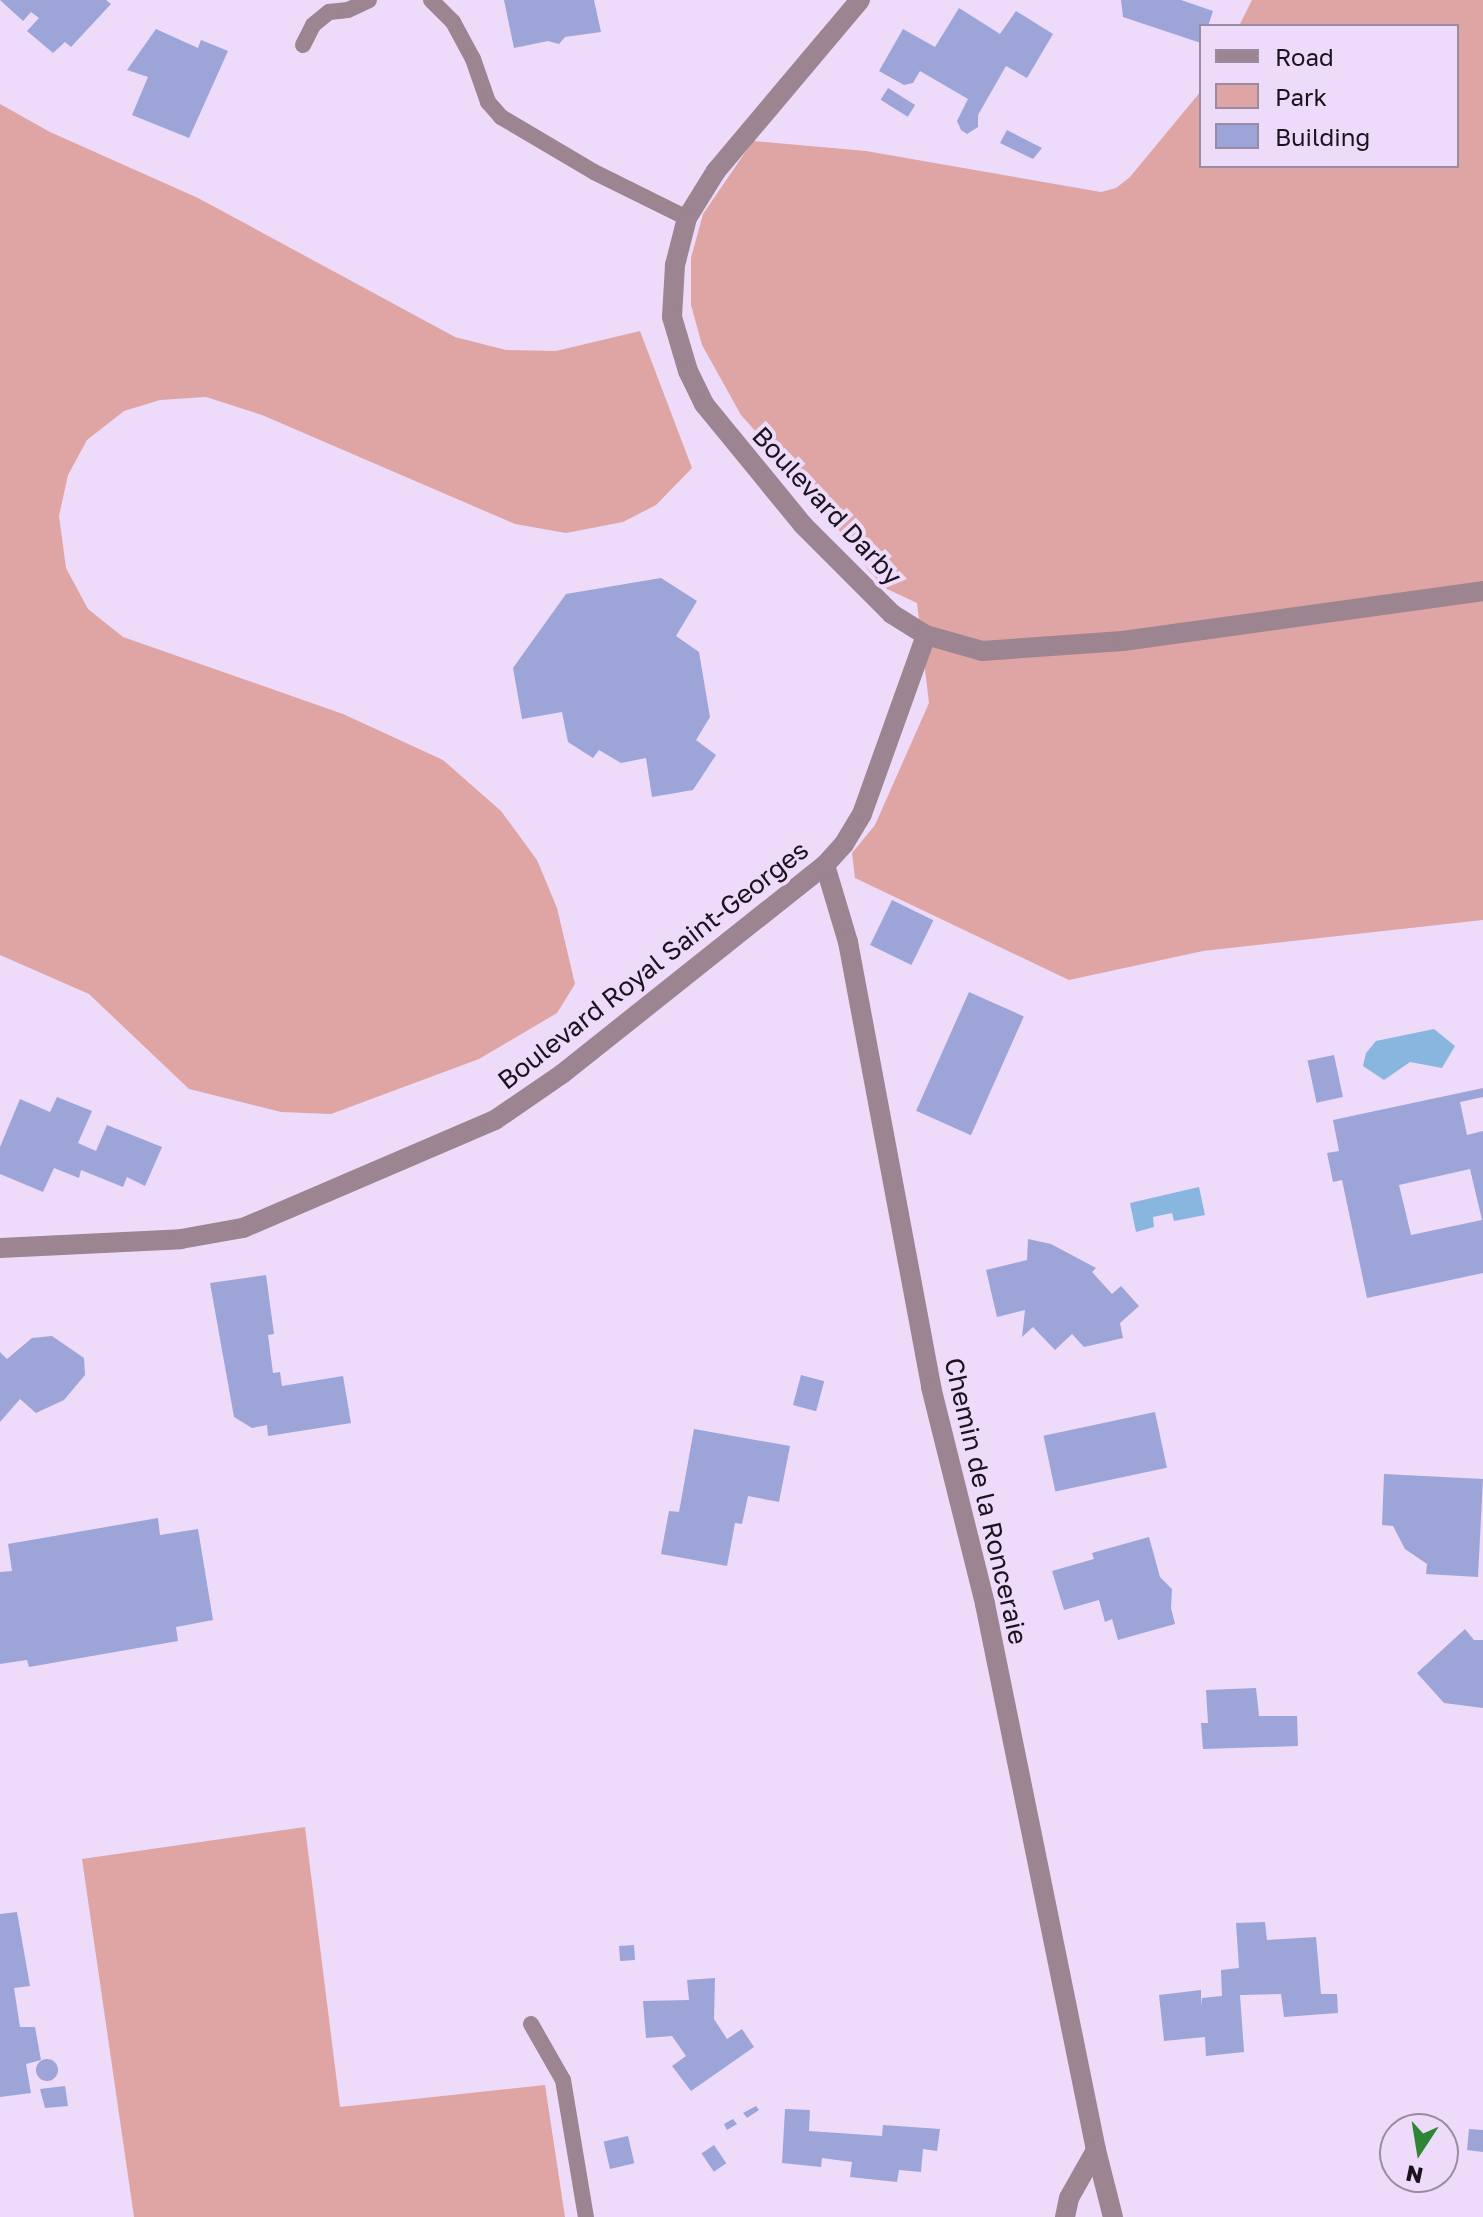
<!DOCTYPE html>
<style>
body{margin:0}
#map{position:relative;width:1483px;height:2217px;overflow:hidden;background:#eddbf9;font-family:"Golos Text",sans-serif}
div>[style]{position:absolute}
.green>*{inset:0;background:#dea5a4}
.water>*{inset:0;background:#88b6de}
.building>*{inset:0;background:#9da4d8;transform-origin:0 0}
.round{border-radius:50%}
.lane>*{height:16px;margin:-8px;padding:0 8px;transform-origin:8px;border-radius:8px;background:#9c8490}
.street>*{height:20px;margin:-10px;padding:0 10px;transform-origin:10px;border-radius:10px;background:#9c8490}
span{translate:-50% -50%;white-space:nowrap;text-align:center;line-height:1.15;-webkit-text-stroke:8px #eddbf9;paint-order:stroke}
.street-label{font-size:26px;color:#1a131d}
.legend{position:absolute;left:1199px;top:24px;width:260px;height:144px;box-sizing:border-box;background:#eddbf9;border:2px solid #998ba1;margin:0;padding:10px 14px;list-style:none;font-size:24px;color:#1a131d}
.legend li{display:flex;align-items:center;gap:16px;height:40px}
.legend b{width:40px;border:2px solid #998ba1}
.north{position:absolute;left:1379px;top:2113px;width:80px;height:80px;box-sizing:border-box;background:#eddbf9;border:2px solid #998ba1;border-radius:50%;rotate:192deg;font-size:22px;font-weight:700;line-height:32px;text-align:center;color:#1a131d}
.north::after{content:'';display:block;margin:auto;width:28px;height:36px;background:#2e8635;clip-path:polygon(50% 0,100% 100%,50% 72%,0 100%)}
</style>
<div id="map">
<div class="green">
<div style="clip-path:polygon(1252px 0,1483px 0,1483px 920px,1203px 951px,1069px 980px,855px 878px,852px 853px,875px 825px,929px 703px,917px 603px,887px 589px,868px 570px,817px 500px,741px 415px,702px 345px,691px 305px,691px 258px,703px 214px,753px 141px,866px 151px,1101px 192px,1116px 188px,1130px 177px,1201px 91px,1201px 166px,1457px 166px,1457px 26px,1239px 26px)"></div>
<div style="clip-path:polygon(0 104px,50px 132px,198px 198px,455px 337px,506px 350px,556px 351px,640px 331px,692px 468px,656px 505px,623px 522px,566px 533px,515px 524px,262px 415px,206px 397px,160px 400px,124px 411px,87px 440px,68px 475px,59px 516px,66px 568px,88px 609px,123px 637px,343px 714px,443px 760px,501px 811px,537px 860px,557px 908px,575px 984px,557px 1013px,479px 1059px,331px 1114px,281px 1112px,189px 1089px,89px 994px,0 955px)"></div>
<div style="clip-path:polygon(305px 1827px,340px 2107px,545px 2085px,565px 2217px,134px 2217px,82px 1859px)"></div>
</div>
<div class="water">
<div style="clip-path:polygon(1434px 1029px,1455px 1046px,1442px 1068px,1410px 1062px,1384px 1080px,1363px 1066px,1366px 1053px,1376px 1041px)"></div>
<div style="clip-path:polygon(1199px 1187px,1205px 1215px,1174px 1221px,1172px 1213px,1153px 1217px,1154px 1227px,1136px 1232px,1130px 1203px)"></div>
</div>
<div class="building">
<div style="clip-path:polygon(0 0,106px 0,111px 4px,71px 47px,65px 42px,53px 53px,27px 31px,39px 18px,31px 12px,23px 21px)"></div>
<div style="clip-path:polygon(504px 0,594px 0,601px 32px,565px 37px,559px 44px,548px 41px,514px 48px)"></div>
<div style="clip-path:polygon(1121px 0,1181px 0,1213px 11px,1208px 26px,1201px 26px,1201px 43px,1123px 17px)"></div>
<div style="clip-path:polygon(959px 8px,1000px 34px,1016px 11px,1053px 34px,1027px 78px,1006px 66px,978px 115px,978px 127px,967px 134px,961px 130px,957px 121px,968px 99px,920px 71px,913px 83px,904px 85px,879px 71px,903px 29px,935px 47px)"></div>
<div style="clip-path:polygon(156px 29px,198px 48px,201px 40px,228px 51px,189px 138px,132px 115px,148px 77px,127px 70px)"></div>
<div style="left:888px;top:88px;width:32px;height:14px;rotate:32deg"></div>
<div style="clip-path:polygon(1007px 130px,1042px 148px,1033px 159px,1000px 143px)"></div>
<div style="clip-path:polygon(661px 578px,697px 601px,676px 636px,699px 652px,710px 717px,696px 740px,716px 755px,693px 790px,652px 797px,646px 758px,621px 763px,599px 750px,593px 758px,568px 742px,562px 712px,522px 719px,513px 668px,566px 594px)"></div>
<div style="left:892px;top:900px;width:46px;height:50px;rotate:26deg"></div>
<div style="left:969px;top:992px;width:60px;height:130px;rotate:24deg"></div>
<div style="left:1334px;top:1055px;width:43px;height:27px;rotate:78deg"></div>
<div style="clip-path:polygon(evenodd,1483px 1088px,1483px 1097px,1460px 1102px,1467px 1135px,1483px 1131px,1483px 1273px,1367px 1298px,1342px 1180px,1333px 1182px,1327px 1153px,1339px 1151px,1333px 1120px,1483px 1088px,1470px 1169px,1482px 1220px,1411px 1235px,1399px 1185px,1470px 1169px)"></div>
<div style="clip-path:polygon(57px 1097px,92px 1111px,78px 1143px,96px 1151px,107px 1125px,162px 1147px,145px 1186px,127px 1177px,123px 1187px,81px 1170px,79px 1178px,54px 1168px,43px 1192px,0 1174px,0 1147px,20px 1099px,50px 1112px)"></div>
<div style="clip-path:polygon(1028px 1239px,1051px 1244px,1096px 1268px,1092px 1272px,1112px 1294px,1121px 1286px,1139px 1306px,1120px 1323px,1123px 1338px,1084px 1347px,1072px 1334px,1055px 1350px,1033px 1327px,1022px 1337px,1025px 1310px,997px 1317px,986px 1270px,1027px 1260px)"></div>
<div style="clip-path:polygon(266px 1275px,274px 1334px,268px 1335px,273px 1373px,280px 1372px,282px 1386px,343px 1376px,351px 1423px,268px 1436px,267px 1425px,252px 1428px,234px 1417px,210px 1283px)"></div>
<div style="clip-path:polygon(52px 1336px,84px 1358px,85px 1375px,64px 1400px,36px 1413px,20px 1399px,0 1422px,0 1352px,7px 1359px,32px 1338px)"></div>
<div style="left:801px;top:1375px;width:24px;height:31px;rotate:15deg"></div>
<div style="left:1155px;top:1412px;width:57px;height:114px;rotate:78deg"></div>
<div style="clip-path:polygon(694px 1429px,790px 1446px,779px 1502px,748px 1496px,742px 1524px,735px 1523px,727px 1566px,661px 1554px,669px 1511px,679px 1512px)"></div>
<div style="clip-path:polygon(1384px 1474px,1483px 1479px,1478px 1577px,1426px 1574px,1427px 1564px,1405px 1549px,1393px 1526px,1382px 1525px)"></div>
<div style="clip-path:polygon(158px 1518px,160px 1535px,198px 1529px,213px 1620px,176px 1627px,178px 1641px,29px 1667px,27px 1660px,0 1664px,0 1572px,12px 1571px,8px 1544px)"></div>
<div style="clip-path:polygon(1149px 1537px,1160px 1577px,1172px 1589px,1171px 1608px,1175px 1624px,1118px 1640px,1112px 1619px,1105px 1622px,1099px 1600px,1064px 1610px,1052px 1571px,1094px 1559px,1092px 1553px)"></div>
<div style="clip-path:polygon(1465px 1629px,1474px 1640px,1483px 1640px,1483px 1708px,1444px 1703px,1417px 1673px)"></div>
<div style="clip-path:polygon(1256px 1688px,1259px 1716px,1297px 1716px,1298px 1746px,1203px 1749px,1201px 1723px,1208px 1723px,1206px 1690px)"></div>
<div style="clip-path:polygon(17px 1912px,30px 1986px,14px 1988px,20px 2027px,35px 2027px,41px 2060px,26px 2064px,31px 2093px,0 2097px,0 1914px)"></div>
<div style="clip-path:polygon(1265px 1922px,1267px 1940px,1316px 1937px,1321px 1994px,1337px 1994px,1338px 2013px,1284px 2017px,1281px 1994px,1240px 1995px,1244px 2052px,1206px 2056px,1205px 2037px,1164px 2041px,1159px 1995px,1201px 1990px,1201px 2006px,1202px 1998px,1222px 1996px,1221px 1970px,1239px 1968px,1236px 1923px)"></div>
<div style="left:634px;top:1945px;width:15px;height:15px;rotate:86deg"></div>
<div style="clip-path:polygon(715px 1978px,714px 2019px,727px 2039px,742px 2029px,754px 2047px,691px 2091px,672px 2066px,686px 2056px,672px 2036px,646px 2038px,643px 2001px,689px 2000px,687px 1980px)"></div>
<div class="round" style="left:36px;top:2059px;width:22px;height:22px"></div>
<div style="clip-path:polygon(65px 2086px,68px 2106px,45px 2108px,40px 2089px)"></div>
<div style="clip-path:polygon(756px 2106px,759px 2110px,747px 2118px,743px 2113px)"></div>
<div style="clip-path:polygon(785px 2109px,810px 2110px,809px 2131px,882px 2136px,883px 2125px,940px 2129px,937px 2151px,923px 2149px,921px 2172px,899px 2170px,897px 2182px,850px 2177px,852px 2162px,822px 2158px,821px 2167px,782px 2163px)"></div>
<div style="clip-path:polygon(733px 2119px,737px 2124px,727px 2130px,724px 2124px)"></div>
<div style="clip-path:polygon(1469px 2129px,1483px 2130px,1483px 2152px,1467px 2150px)"></div>
<div style="left:628px;top:2136px;width:28px;height:25px;rotate:77deg"></div>
<div style="left:714px;top:2145px;width:22px;height:15px;rotate:56deg"></div>
</div>
<div class="lane">
<div style="left:431px;top:0;width:31px;rotate:45deg"></div>
<div style="left:453px;top:22px;width:42px;rotate:61.6deg"></div>
<div style="left:473px;top:59px;width:46px;rotate:70.8deg"></div>
<div style="left:488px;top:102px;width:20px;rotate:49deg"></div>
<div style="left:501px;top:117px;width:108px;rotate:30.6deg"></div>
<div style="left:594px;top:172px;width:104px;rotate:26.3deg"></div>
<div style="left:303px;top:45px;width:22px;rotate:-63deg"></div>
<div style="left:313px;top:25px;width:21px;rotate:-39deg"></div>
<div style="left:329px;top:12px;width:19px;rotate:-6deg"></div>
<div style="left:348px;top:10px;width:23px;rotate:-25deg"></div>
<div style="left:531px;top:2024px;width:64px;rotate:60.3deg"></div>
<div style="left:563px;top:2080px;width:139px;rotate:80.5deg"></div>
</div>
<div class="street">
<div style="left:860px;top:0;width:224px;rotate:130.1deg"></div>
<div style="left:716px;top:171px;width:55px;rotate:121.7deg"></div>
<div style="left:687px;top:218px;width:49px;rotate:104.3deg"></div>
<div style="left:675px;top:265px;width:52px;rotate:93.3deg"></div>
<div style="left:672px;top:317px;width:56px;rotate:73.5deg"></div>
<div style="left:688px;top:371px;width:37px;rotate:64deg"></div>
<div style="left:704px;top:404px;width:156px;rotate:50.7deg"></div>
<div style="left:803px;top:525px;width:126px;rotate:45deg"></div>
<div style="left:892px;top:614px;width:40px;rotate:32deg"></div>
<div style="left:926px;top:635px;width:58px;rotate:15.9deg"></div>
<div style="left:982px;top:651px;width:141px;rotate:-4.1deg"></div>
<div style="left:1123px;top:641px;width:363px;rotate:-7.9deg"></div>
<div style="left:825px;top:865px;width:80px;rotate:73.4deg"></div>
<div style="left:848px;top:942px;width:453px;rotate:79.4deg"></div>
<div style="left:931px;top:1387px;width:224px;rotate:76deg"></div>
<div style="left:985px;top:1604px;width:557px;rotate:78.51deg"></div>
<div style="left:1096px;top:2150px;width:69px;rotate:75.8deg"></div>
<div style="left:0;top:1248px;width:181px;rotate:-2.8deg"></div>
<div style="left:181px;top:1239px;width:63px;rotate:-10.1deg"></div>
<div style="left:243px;top:1228px;width:274px;rotate:-23.2deg"></div>
<div style="left:495px;top:1120px;width:81px;rotate:-34.5deg"></div>
<div style="left:562px;top:1074px;width:336px;rotate:-38.5deg"></div>
<div style="left:825px;top:865px;width:28px;rotate:-48deg"></div>
<div style="left:844px;top:844px;width:35px;rotate:-59deg"></div>
<div style="left:862px;top:814px;width:190px;rotate:-70.3deg"></div>
<div style="left:1065px;top:2217px;width:19px;rotate:-78deg"></div>
<div style="left:1069px;top:2198px;width:55px;rotate:-60.6deg"></div>
</div>
<div class="street-label">
<span style="left:827px;top:506px;rotate:47deg">Boulevard Darby</span>
<span style="left:653px;top:965px;rotate:-38deg">Boulevard Royal Saint-Georges</span>
<span style="left:986px;top:1501px;rotate:77deg">Chemin de la Ronceraie</span>
</div>
<ul class="legend">
<li><b style="height:10px;background:#9c8490"></b>Road</li>
<li><b style="height:22px;background:#dea5a4"></b>Park</li>
<li><b style="height:22px;background:#9da4d8"></b>Building</li>
</ul>
<div class="north">N</div>
</div>
